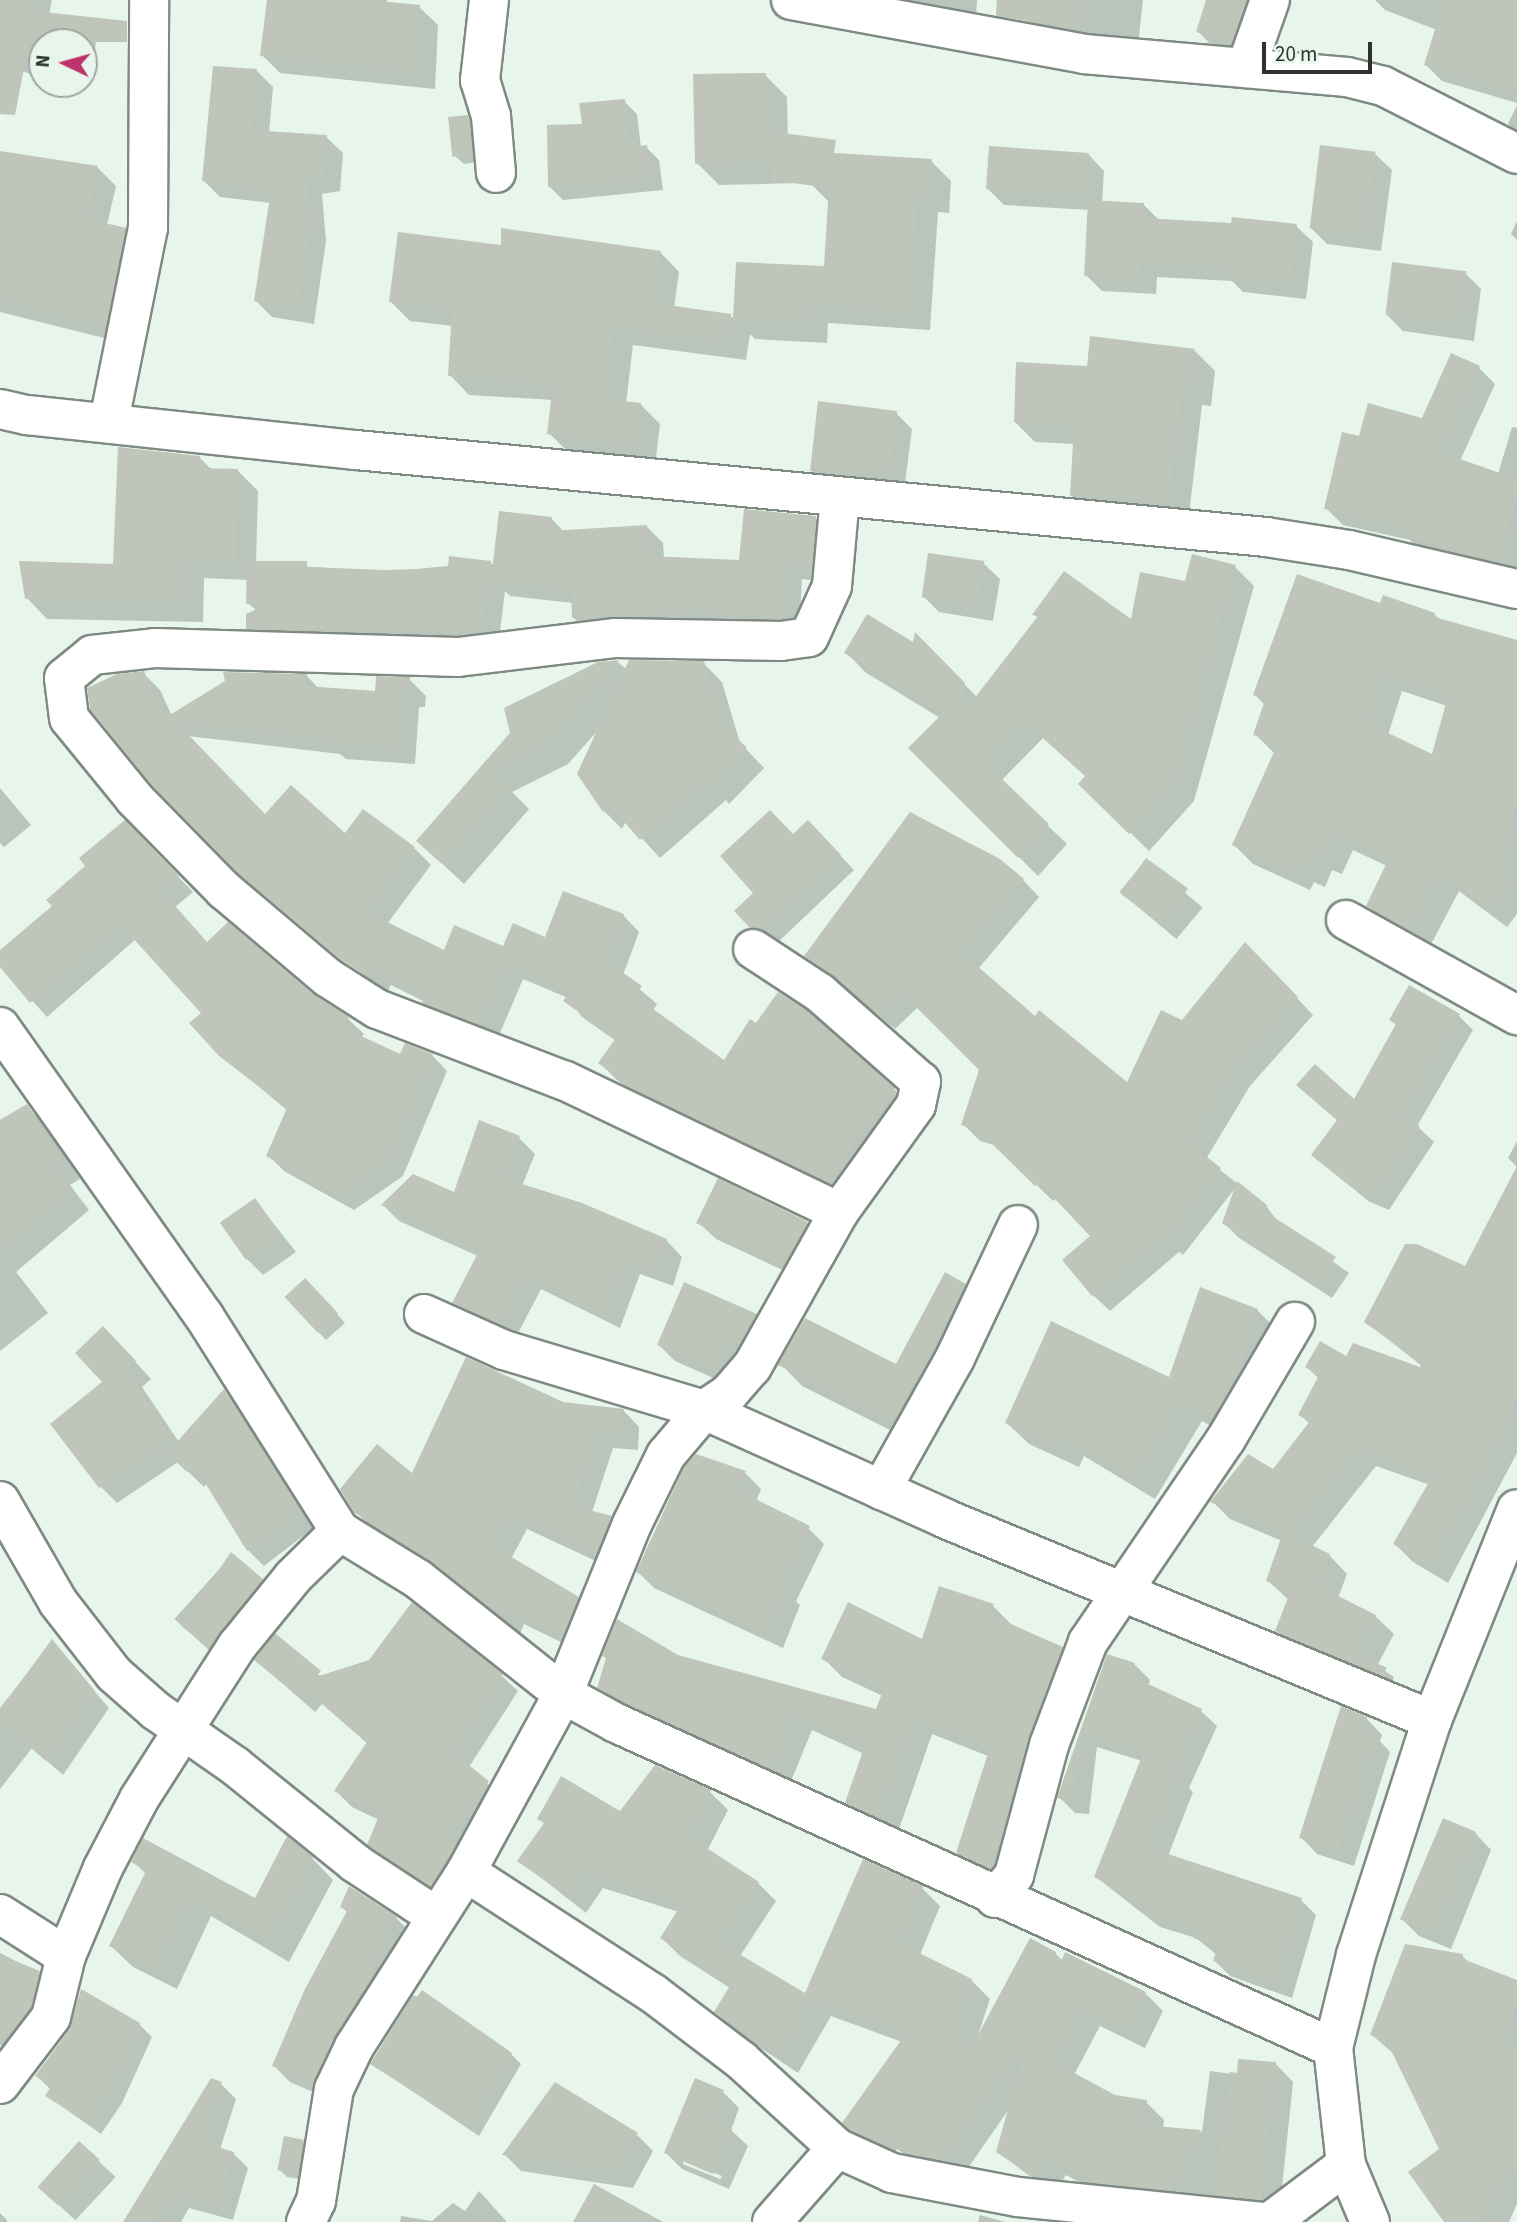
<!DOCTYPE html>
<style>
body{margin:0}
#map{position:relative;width:1517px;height:2222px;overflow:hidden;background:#e8f5ed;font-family:"Source Sans 3",sans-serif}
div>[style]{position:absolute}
.shadow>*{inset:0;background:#0003;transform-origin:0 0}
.building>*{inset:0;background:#bfc5b8;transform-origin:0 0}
.roads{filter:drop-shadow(2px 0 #7e8a82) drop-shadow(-2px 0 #7e8a82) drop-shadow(0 2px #7e8a82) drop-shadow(0 -2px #7e8a82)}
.minor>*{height:38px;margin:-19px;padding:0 19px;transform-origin:19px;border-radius:19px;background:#fff}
span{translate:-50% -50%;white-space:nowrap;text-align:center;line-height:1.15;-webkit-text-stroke:5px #e8f5ed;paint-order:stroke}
.north{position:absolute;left:28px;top:28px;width:70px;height:70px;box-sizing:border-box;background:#e8f5ed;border:2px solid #9da7a1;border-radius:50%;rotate:275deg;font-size:19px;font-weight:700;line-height:28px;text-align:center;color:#2d322f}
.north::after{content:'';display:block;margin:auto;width:24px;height:32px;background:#be336a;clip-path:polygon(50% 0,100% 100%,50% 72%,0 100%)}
.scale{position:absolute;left:1262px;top:42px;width:110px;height:32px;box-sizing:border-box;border:4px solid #2d322f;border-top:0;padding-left:9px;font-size:21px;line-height:24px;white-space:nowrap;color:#2d322f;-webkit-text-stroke:5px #e8f5ed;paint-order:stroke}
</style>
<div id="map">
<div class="shadow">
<div style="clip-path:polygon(0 0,52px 0,49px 15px,97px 32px,92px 77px,84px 76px,84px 42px,42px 42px,38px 76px,0 65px)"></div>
<div style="clip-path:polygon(269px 0,387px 0,386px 6px,419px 7px,438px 25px,435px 89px,280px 73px,262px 55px)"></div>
<div style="clip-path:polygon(857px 0,977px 0,976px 17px)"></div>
<div style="clip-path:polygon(1028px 0,1143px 0,1138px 45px,1042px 36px,1026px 20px)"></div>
<div style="clip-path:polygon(1208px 0,1272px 0,1248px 58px,1214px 48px,1198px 31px)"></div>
<div style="clip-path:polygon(1375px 0,1517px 0,1517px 103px,1442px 81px,1426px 65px,1437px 30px,1385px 10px)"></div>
<div style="clip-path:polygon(257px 71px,273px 87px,269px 133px,326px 137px,343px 153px,340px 191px,322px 194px,326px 241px,314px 324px,272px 317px,256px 301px,270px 203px,220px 197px,203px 180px)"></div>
<div style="clip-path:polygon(765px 75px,787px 97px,788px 145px,799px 183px,719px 185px,697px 163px)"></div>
<div style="clip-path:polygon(624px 101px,637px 114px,641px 148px,646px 147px,659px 160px,663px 190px,563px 200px,550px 187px,584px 126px)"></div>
<div style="clip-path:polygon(1517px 105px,1517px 132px,1508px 124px)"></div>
<div style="clip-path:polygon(467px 117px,475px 125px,479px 162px,464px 164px,456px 157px)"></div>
<div style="clip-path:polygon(0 153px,98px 168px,116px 186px,107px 225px,125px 229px,143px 247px,124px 343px,0 312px)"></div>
<div style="clip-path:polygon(1088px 154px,1104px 171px,1102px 203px,1144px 205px,1159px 220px,1296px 226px,1313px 242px,1306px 299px,1243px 292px,1232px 281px,1157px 277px,1156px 294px,1102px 291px,1086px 275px,1089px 210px,1004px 205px,988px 189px)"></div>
<div style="clip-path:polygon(1375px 154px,1392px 170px,1381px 251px,1327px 244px,1310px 227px)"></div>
<div style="clip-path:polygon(931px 161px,951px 181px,949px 213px,938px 212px,930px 330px,828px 323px,827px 343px,755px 339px,750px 334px,746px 360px,633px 345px,626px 403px,640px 404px,660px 424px,655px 465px,569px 453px,549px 433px,553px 400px,469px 395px,450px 375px,453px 326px,410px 321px,391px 302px,503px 247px,660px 252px,679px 272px,674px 308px,730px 315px,735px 320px,738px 264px,826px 268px,830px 203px,811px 184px)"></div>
<div style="clip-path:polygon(1517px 221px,1517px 240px,1511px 234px)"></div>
<div style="clip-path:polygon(1465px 273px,1481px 289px,1474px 341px,1403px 331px,1387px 315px)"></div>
<div style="clip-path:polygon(1195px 351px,1215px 371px,1211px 406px,1202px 405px,1188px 523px,1092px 516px,1072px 496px,1075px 444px,1035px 442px,1015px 422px,1088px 368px)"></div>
<div style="clip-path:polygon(1478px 367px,1495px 384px,1460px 461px,1498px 474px,1512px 427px,1517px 428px,1517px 574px,1422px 552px,1410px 540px,1343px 525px,1326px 508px,1361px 438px,1423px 420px)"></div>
<div style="clip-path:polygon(896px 413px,912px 429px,904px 490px,828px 487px,812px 471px)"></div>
<div style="clip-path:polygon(200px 458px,212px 470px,238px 471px,258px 491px,256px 563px,385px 572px,490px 562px,495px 567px,551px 518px,564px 532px,647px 527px,663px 543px,664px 558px,741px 562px,815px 518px,832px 534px,827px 582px,802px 579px,799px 633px,590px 634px,574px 618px,573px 603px,510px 596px,505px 591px,498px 648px,264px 644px,248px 628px,257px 611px,248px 603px,248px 580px,204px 578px,203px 622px,47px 619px,27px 598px,115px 566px)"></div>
<div style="clip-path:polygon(983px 563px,1000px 579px,993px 621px,939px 612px,923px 596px)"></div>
<div style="clip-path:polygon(1235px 567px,1254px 586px,1194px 801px,1149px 851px,1081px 784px,1087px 777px,1043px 738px,1001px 781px,1067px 844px,1038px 876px,910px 748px,940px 718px,865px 672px,846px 652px,914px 645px,916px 636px,977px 697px,1038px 618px,1035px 615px,1132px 622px,1186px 583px)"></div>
<div style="clip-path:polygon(evenodd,1381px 605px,1434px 614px,1440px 620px,1517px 642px,1517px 914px,1507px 927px,1459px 891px,1429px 948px,1387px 925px,1368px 906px,1387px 866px,1353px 850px,1342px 874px,1332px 870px,1325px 887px,1314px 882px,1310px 890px,1253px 864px,1234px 845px,1275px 754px,1255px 734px,1265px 705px,1255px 695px,1381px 605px,1402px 691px,1447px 706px,1433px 756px,1388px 735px,1402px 691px)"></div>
<div style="clip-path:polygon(618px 662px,627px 670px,703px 663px,722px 682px,740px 743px,764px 768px,729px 804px,726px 800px,660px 858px,626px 821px,622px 829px,604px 811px,579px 774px,599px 729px,568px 764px,512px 792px,529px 809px,464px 884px,418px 841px,599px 664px)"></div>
<div style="clip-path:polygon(143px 673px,160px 690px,172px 716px,307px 676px,319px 689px,377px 692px,409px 679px,426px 696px,425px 707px,419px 707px,415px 764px,346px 759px,340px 754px,188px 736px,265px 816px,345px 836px,363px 811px,414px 848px,431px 865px,387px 924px,444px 952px,504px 949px,623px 915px,639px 932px,623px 975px,657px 1004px,653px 1011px,724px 1063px,894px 1089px,910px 1106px,849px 1200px,655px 1107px,617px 1080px,600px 1063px,616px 1041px,582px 1017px,568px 998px,523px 979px,497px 1040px,440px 1019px,423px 1001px,391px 985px,387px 993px,258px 890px,153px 783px)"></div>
<div style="clip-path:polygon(0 788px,31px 825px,4px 847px,0 843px)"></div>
<div style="clip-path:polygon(125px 822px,193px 892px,175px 907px,208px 944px,312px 995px,348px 1019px,364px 1034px,361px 1038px,401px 1057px,432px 1055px,447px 1071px,403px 1176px,354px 1210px,284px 1171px,268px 1155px,288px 1111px,221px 1055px,203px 1013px,136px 939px,47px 1017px,0 965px,0 952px,54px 907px)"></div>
<div style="clip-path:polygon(822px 836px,854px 870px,777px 943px,766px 942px,736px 911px,755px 893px,793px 837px)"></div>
<div style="left:1146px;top:860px;width:74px;height:41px;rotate:40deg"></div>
<div style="clip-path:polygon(1023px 880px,1039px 897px,978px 969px,1035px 1018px,1128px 1085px,1183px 1022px,1262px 961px,1313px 1015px,1250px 1086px,1206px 1159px,1266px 1206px,1279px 1223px,1349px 1273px,1332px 1298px,1239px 1238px,1224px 1223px,1236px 1187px,1183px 1255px,1179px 1252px,1110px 1311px,1093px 1295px,1093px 1236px,1057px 1198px,1053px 1201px,997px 1146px,980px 1141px,963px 1124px,981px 1070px,918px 1007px,895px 1029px,807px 956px)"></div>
<div style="clip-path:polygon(1459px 1016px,1473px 1030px,1417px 1126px,1434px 1142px,1389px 1210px,1368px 1201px,1313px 1155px,1338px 1121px,1313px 1099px,1355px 1102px,1397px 1026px,1391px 1020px)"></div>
<div style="clip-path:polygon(27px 1106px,55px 1138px,80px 1179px,70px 1185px,89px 1210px,16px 1272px,48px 1313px,0 1351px,0 1122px)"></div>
<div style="clip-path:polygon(519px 1138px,535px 1154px,522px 1186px,666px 1240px,682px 1257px,673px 1286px,640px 1274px,620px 1328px,541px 1289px,515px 1339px,470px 1319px,454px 1302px,478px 1256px,399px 1221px,383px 1205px,455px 1194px)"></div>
<div style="clip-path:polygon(1517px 1141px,1517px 1167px,1508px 1158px)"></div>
<div style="clip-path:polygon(1517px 1170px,1517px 1453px,1448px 1583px,1413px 1562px,1395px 1544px,1430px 1485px,1376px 1466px,1312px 1547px,1329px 1555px,1347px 1574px,1338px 1598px,1375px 1616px,1394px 1634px,1377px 1666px,1394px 1677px,1391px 1683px,1295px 1649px,1277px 1631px,1289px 1600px,1268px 1581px,1282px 1541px,1230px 1519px,1212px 1501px,1274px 1472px,1310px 1424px,1300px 1415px,1319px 1379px,1307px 1367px,1347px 1359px,1427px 1370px,1366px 1322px,1466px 1268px)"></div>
<div style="clip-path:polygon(719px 1181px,807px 1223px,824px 1239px,802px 1279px,716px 1239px,699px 1223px)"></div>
<div style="clip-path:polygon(255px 1200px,296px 1252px,263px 1275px,247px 1259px)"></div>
<div style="clip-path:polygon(965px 1285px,987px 1307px,916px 1443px,802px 1386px,781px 1364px,897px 1366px)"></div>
<div style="clip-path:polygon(312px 1287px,345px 1323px,326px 1340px,286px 1297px)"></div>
<div style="clip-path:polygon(1257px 1310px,1279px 1332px,1235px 1438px,1202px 1421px,1155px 1499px,1084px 1456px,1079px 1467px,1029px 1444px,1007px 1423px,1170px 1379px)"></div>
<div style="clip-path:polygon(756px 1315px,772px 1331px,729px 1385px,675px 1361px,659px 1345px)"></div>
<div style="clip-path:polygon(119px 1344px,151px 1379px,142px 1387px,179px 1442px,225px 1392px,240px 1408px,316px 1526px,264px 1566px,248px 1550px,207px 1483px,204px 1487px,178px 1462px,117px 1503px,101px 1487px)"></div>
<div style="clip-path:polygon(563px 1404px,623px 1410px,639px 1427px,638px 1450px,613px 1448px,592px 1512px,611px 1517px,627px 1534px,613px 1569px,527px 1529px,511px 1559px,578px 1598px,594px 1614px,579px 1651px,524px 1624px,520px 1633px,450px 1578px,372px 1528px,355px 1511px,412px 1476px)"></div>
<div style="clip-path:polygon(745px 1473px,761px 1489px,756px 1502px,808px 1528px,824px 1544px,796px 1601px,800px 1605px,783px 1648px,654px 1588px,638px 1572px)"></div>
<div style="left:232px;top:1555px;width:60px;height:86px;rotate:42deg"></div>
<div style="clip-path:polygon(993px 1606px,1012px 1625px,1062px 1648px,1081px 1668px,1010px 1886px,977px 1872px,958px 1853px,988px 1756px,932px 1734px,897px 1835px,866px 1821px,847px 1802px,864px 1754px,812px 1730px,789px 1786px,618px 1706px,599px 1687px,677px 1657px,877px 1711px,883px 1696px,842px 1677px,823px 1658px,923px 1641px)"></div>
<div style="clip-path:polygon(52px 1642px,109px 1708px,63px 1775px,32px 1748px,0 1789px,0 1708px)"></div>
<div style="clip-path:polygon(1108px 1656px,1134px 1664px,1150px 1680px,1148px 1686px,1201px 1711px,1217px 1726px,1189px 1788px,1193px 1792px,1168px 1856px,1301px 1900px,1316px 1915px,1292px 1998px,1230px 1976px,1215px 1961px,1217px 1955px,1196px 1938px,1160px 1927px,1096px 1877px,1142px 1761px,1097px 1747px,1089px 1814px,1075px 1813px,1059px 1797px)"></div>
<div style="clip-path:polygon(256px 1660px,323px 1676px,502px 1676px,518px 1691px,469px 1767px,504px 1798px,447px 1901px,385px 1860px,369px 1844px,379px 1820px,352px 1807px,336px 1791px,368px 1744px,322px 1704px,315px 1712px)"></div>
<div style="clip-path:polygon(1366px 1718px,1382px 1735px,1380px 1741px,1390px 1752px,1354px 1866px,1317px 1854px,1301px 1837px)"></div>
<div style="clip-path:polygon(656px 1767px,710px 1792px,728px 1810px,707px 1851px,758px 1883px,776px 1901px,740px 1956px,806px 1995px,922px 1888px,940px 1906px,920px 1955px,971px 1980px,990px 1999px,978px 2035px,1055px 1953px,1063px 1961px,1145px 1993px,1163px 2011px,1145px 2048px,1100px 2026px,1074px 2075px,1115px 2096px,1146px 2102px,1164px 2120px,1163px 2129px,1202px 2132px,1210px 2071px,1239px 2075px,1275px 2063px,1293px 2082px,1279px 2217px,1115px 2201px,1066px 2175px,1053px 2194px,998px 2152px,1009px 2109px,961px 2178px,929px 2172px,897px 2149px,892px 2158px,869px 2147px,844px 2123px,902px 2042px,831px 2016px,798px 2073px,734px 2030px,716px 2012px,730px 1988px,680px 1956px,662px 1938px,679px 1912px,603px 1888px,586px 1913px,520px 1861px,545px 1824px,539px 1818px,621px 1813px)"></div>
<div style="clip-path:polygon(1475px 1833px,1491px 1850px,1451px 1949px,1419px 1936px,1403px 1920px)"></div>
<div style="clip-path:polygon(312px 1858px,333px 1880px,289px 1962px,211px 1916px,177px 1989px,133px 1967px,111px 1946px,146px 1874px,133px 1861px,255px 1900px)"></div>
<div style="clip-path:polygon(342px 1907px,396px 1918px,412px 1934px,329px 2099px,290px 2082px,274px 2066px,348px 1913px)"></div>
<div style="clip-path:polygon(0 1953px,39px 1973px,55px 1989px,23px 2055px,0 2045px)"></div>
<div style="clip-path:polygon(1462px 1956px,1471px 1964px,1517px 1982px,1517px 2204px,1509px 2222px,1446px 2222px,1441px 2150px,1395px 2055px,1372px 2035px)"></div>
<div style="clip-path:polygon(139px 2024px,152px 2037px,122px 2103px,101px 2134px,47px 2096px,51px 2090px,37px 2076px)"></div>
<div style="clip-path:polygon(511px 2054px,521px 2064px,479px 2136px,372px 2064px)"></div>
<div style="clip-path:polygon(221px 2084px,236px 2099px,220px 2149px,233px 2153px,248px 2168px,233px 2220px,189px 2208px,181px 2222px,125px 2222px)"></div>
<div style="clip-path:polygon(evenodd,723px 2092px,739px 2108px,731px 2130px,748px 2146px,729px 2189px,682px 2169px,666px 2153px,723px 2092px,683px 2160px,722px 2176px,720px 2179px,683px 2164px,683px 2160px)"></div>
<div style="clip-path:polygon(637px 2135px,653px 2151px,633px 2188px,521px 2171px,505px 2155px)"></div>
<div style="clip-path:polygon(303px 2141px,311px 2149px,306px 2180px,287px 2177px,279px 2169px)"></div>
<div style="left:79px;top:2143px;width:50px;height:59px;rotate:43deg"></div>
<div style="clip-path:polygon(479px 2191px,507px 2222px,400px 2222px,401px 2216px,432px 2221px,453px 2203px,465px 2211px)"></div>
<div style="clip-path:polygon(0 2213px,7px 2220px,7px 2222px,0 2222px)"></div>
<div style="clip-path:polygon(980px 2215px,1005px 2222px,978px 2222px)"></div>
</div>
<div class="building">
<div style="clip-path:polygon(0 0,36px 0,34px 11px,127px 21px,127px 42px,29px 42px,15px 115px,0 114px)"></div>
<div style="clip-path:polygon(267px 0,367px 0,420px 5px,417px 71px,260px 56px)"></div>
<div style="clip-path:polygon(997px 0,1082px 0,1079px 29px,996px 16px)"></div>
<div style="clip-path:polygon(1206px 0,1247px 0,1232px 43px,1196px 32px)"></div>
<div style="clip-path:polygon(1444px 0,1517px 0,1517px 93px,1424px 65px)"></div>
<div style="clip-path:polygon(213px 66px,257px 69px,252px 130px,327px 135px,324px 176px,307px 178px,311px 223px,298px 308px,254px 301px,271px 190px,202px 181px)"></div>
<div style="clip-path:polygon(766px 73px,767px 131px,836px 140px,834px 153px,932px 159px,929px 194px,918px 193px,910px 311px,808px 304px,807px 323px,733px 319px,736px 262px,824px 266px,829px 188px,771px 180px,774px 162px,695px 164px,693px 74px)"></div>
<div style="clip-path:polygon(625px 99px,630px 148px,647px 145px,651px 178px,548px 187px,547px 125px,582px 124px,579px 103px)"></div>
<div style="left:468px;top:115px;width:40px;height:20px;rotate:84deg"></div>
<div style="left:1320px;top:145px;width:56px;height:84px;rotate:7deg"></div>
<div style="left:989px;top:146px;width:100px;height:43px;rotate:4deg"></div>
<div style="clip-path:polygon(0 151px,98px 166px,88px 219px,126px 228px,106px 326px,0 299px)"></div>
<div style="clip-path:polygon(1088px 200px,1144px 203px,1144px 218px,1231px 223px,1232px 217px,1297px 224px,1290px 284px,1225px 276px,1226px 266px,1141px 261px,1140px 279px,1084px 276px)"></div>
<div style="clip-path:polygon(501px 228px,661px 251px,653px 303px,731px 314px,727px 341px,614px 327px,605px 399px,641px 403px,636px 447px,547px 434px,553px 383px,448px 376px,452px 310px,389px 302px,398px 232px,501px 245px)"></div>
<div style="left:1392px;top:262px;width:75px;height:53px;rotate:7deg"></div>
<div style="clip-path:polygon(1090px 336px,1195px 349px,1191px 387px,1183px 386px,1168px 504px,1100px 495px,1070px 496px,1074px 426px,1014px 422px,1016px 362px,1087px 366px)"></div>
<div style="clip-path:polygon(1451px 353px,1480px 366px,1440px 452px,1517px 479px,1517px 496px,1497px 562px,1403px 536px,1406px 527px,1324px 509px,1342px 432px,1359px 436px,1368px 403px,1422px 418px)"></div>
<div style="clip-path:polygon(818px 401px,897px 411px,889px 475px,839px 469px,838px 474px,810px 471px)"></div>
<div style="clip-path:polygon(118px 447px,200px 456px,200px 468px,238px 469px,236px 561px,184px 559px,183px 602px,25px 599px,19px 561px,113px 564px)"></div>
<div style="clip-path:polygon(744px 509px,816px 516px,812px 566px,786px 564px,783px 617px,701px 612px,705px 610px,572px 618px,571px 589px,491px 580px,499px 511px,552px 517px,550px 531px,647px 525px,649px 556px,739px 560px)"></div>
<div style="left:928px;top:553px;width:57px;height:45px;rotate:8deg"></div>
<div style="clip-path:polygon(1192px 554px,1236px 565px,1175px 781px,1129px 834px,1078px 784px,1085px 776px,1023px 720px,983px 761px,1049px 824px,1018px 858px,908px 748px,942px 714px,844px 653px,867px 614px,913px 642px,915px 632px,965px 683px,960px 717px,1038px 616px,1032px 615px,1064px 571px,1131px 619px,1140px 572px,1185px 581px)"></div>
<div style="clip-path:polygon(449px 556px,491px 561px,482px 632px,246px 629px,246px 614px,268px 604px,246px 604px,247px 561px,307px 561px,307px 567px,385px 570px,448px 568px)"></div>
<div style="clip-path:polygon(evenodd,1297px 574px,1380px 603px,1383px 595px,1435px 613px,1434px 617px,1517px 640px,1517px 802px,1498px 872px,1509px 880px,1487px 909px,1439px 873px,1409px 930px,1366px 906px,1389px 858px,1333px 832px,1323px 856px,1313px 852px,1305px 869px,1295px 864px,1291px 872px,1232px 845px,1278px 743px,1253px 735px,1265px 700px,1253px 695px,1297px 574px,1383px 673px,1448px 696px,1432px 754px,1367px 723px,1383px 673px)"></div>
<div style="clip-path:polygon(619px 660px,547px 743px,491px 771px,509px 787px,442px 864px,416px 841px,510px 733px,504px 708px,598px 662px)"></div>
<div style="clip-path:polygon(629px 660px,704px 661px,721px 722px,747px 748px,709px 786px,705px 782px,640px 840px,607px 802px,603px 812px,577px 774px)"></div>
<div style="clip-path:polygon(144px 671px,165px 718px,225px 681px,223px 672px,307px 674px,306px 686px,375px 691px,376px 676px,410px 677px,409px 691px,403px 691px,399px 748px,328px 743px,332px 739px,175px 721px,265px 814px,291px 785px,345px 833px,363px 809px,415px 847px,367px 912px,444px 950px,454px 925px,503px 946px,513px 923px,545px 937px,563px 891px,624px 914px,606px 961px,642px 986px,635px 996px,724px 1060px,750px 1019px,756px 1023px,778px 992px,807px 1010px,895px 1088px,868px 1129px,863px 1125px,832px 1184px,636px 1091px,598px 1063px,616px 1038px,563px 1001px,570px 991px,506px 964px,480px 1025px,422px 1003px,425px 995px,374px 970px,370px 978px,340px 959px,239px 874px,151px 784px,90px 709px,87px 688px,117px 674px)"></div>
<div style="clip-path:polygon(770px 810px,793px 834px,808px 820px,841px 855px,762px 930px,750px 928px,734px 911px,753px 893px,720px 856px)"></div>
<div style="clip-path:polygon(910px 812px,1000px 859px,1024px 879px,961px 952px,1035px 1016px,1039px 1010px,1127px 1082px,1161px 1010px,1182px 1020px,1245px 942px,1298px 997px,1234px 1069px,1189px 1143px,1221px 1168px,1166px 1240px,1161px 1236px,1092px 1296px,1062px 1260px,1090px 1236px,1039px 1182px,1035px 1186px,978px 1130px,961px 1125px,979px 1070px,901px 992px,877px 1014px,804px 956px)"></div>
<div style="clip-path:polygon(125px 820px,179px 876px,161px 890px,207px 942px,228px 922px,313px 994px,349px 1017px,344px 1028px,400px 1054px,405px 1043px,433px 1054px,388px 1161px,337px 1196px,266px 1156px,287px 1108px,219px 1056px,189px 1023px,201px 1013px,121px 925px,30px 1003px,0 967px,0 950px,52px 906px,46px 900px,85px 866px,79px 858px)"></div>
<div style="left:1146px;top:858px;width:52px;height:44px;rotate:36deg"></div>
<div style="clip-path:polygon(1409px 985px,1460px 1014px,1400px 1117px,1420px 1126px,1374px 1197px,1351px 1187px,1311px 1155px,1337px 1120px,1296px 1085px,1315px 1064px,1354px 1099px,1396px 1024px,1389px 1020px)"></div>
<div style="clip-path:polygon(27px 1104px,62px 1159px,52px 1166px,72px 1190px,0 1250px,0 1120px)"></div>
<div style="clip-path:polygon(479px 1120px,520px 1136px,503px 1178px,582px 1203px,667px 1239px,656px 1271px,624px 1259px,604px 1313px,525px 1274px,499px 1324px,452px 1303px,480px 1249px,381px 1205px,413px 1174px,454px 1192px)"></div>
<div style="clip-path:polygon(1517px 1166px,1517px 1397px,1472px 1494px,1429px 1566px,1393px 1544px,1433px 1475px,1357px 1449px,1290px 1535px,1286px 1533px,1330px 1554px,1318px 1586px,1376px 1615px,1352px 1663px,1275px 1631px,1291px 1590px,1266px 1581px,1283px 1532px,1210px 1502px,1248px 1454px,1273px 1469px,1310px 1421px,1298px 1415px,1319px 1375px,1305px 1367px,1320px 1341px,1346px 1356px,1353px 1343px,1420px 1367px,1422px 1363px,1364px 1322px,1405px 1244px,1417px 1244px,1465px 1266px)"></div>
<div style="left:718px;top:1178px;width:100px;height:50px;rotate:26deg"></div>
<div style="clip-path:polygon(1237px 1181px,1267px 1205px,1264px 1211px,1336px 1257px,1317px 1285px,1222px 1223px)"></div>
<div style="left:255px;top:1198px;width:45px;height:43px;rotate:55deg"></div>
<div style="clip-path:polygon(945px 1272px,966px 1284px,894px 1422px,778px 1365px,805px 1318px,896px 1364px)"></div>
<div style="left:305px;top:1278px;width:49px;height:28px;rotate:47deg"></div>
<div style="clip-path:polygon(684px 1282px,757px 1314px,739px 1345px,726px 1338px,712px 1370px,657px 1345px)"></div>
<div style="clip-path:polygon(1200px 1287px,1258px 1309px,1229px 1391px,1213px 1418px,1180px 1401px,1133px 1479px,1062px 1436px,1057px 1447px,1005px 1423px,1051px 1321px,1169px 1377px)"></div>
<div style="clip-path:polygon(103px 1326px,136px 1361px,127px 1370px,173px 1438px,99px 1488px,50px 1424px,102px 1382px,75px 1353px)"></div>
<div style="clip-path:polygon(466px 1357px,563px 1402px,624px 1409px,622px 1434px,597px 1433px,573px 1506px,612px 1516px,596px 1554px,511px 1513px,493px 1546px,579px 1597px,563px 1636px,508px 1609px,503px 1618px,432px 1562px,354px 1512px,340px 1489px,377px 1444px,412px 1473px)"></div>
<div style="clip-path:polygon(224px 1389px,301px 1510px,247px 1551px,194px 1465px,187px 1472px,167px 1453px)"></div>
<div style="clip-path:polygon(696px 1454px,746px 1471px,739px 1491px,810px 1526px,781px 1586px,785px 1588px,766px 1633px,636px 1572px,684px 1467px)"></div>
<div style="clip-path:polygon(231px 1552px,263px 1579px,210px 1647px,181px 1626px)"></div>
<div style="clip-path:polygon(939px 1586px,994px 1604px,990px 1615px,1063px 1647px,1028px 1737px,991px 1869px,956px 1853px,990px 1747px,913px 1716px,878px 1818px,845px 1803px,865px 1745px,793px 1713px,770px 1769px,597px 1688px,606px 1658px,602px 1656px,617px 1619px,678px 1655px,876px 1709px,884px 1688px,821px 1659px,848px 1602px,922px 1639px)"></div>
<div style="clip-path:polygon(412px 1602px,503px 1674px,452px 1752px,489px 1781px,446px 1838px,456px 1845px,431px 1887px,367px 1845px,380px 1813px,334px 1791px,367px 1742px,305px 1689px,299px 1697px,254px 1660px,275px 1633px,321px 1671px,316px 1677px,369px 1660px)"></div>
<div style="clip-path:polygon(52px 1639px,95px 1691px,46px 1761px,0 1721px,0 1710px)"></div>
<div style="clip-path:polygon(1107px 1654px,1135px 1663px,1131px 1676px,1202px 1709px,1173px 1773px,1178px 1775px,1150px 1848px,1302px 1898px,1277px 1983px,1213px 1961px,1218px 1947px,1193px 1938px,1197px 1929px,1143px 1912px,1145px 1905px,1094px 1877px,1144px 1751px,1082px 1732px,1074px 1800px,1057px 1798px)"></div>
<div style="left:1358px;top:1656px;width:31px;height:9px;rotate:22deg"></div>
<div style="clip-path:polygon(1341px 1706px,1367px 1717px,1362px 1730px,1375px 1734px,1338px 1851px,1299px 1838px)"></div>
<div style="clip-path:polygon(655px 1765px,711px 1790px,688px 1836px,759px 1882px,719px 1942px,805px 1993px,863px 1859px,923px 1886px,899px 1943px,972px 1979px,953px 2041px,971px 2048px,1030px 1938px,1056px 1952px,1055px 1961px,1061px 1962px,1065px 1952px,1146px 1992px,1126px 2031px,1081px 2009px,1054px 2062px,1115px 2095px,1147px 2100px,1143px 2125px,1201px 2130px,1169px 2190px,1096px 2183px,1047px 2158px,1034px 2177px,996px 2152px,1028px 2038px,943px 2160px,909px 2154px,879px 2133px,874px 2141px,849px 2130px,842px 2123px,906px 2033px,812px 1999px,779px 2056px,714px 2012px,731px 1984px,660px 1938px,683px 1902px,584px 1871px,567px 1896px,517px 1861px,544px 1823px,537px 1819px,561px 1776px,620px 1811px)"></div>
<div style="left:1443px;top:1818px;width:36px;height:110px;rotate:23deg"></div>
<div style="clip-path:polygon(287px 1836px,313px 1857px,267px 1942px,190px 1896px,155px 1969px,109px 1946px,146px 1871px,131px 1862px,143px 1838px,255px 1898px)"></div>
<div style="clip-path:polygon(349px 1886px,397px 1917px,371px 1969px,376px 1972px,335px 2035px,313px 2084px,272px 2066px,304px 1991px,347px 1911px,340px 1907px)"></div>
<div style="clip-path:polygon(1405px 1944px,1463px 1954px,1463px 1959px,1517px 1980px,1517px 2003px,1500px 2047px,1517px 2049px,1517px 2176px,1506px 2170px,1482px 2222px,1444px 2222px,1408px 2172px,1439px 2149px,1387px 2042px,1370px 2035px)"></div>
<div style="clip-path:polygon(0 1955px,40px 1971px,31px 2007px,6px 2040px,0 2037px)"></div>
<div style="clip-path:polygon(81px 1989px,140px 2023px,109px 2089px,87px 2122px,45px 2096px,52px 2085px,35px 2076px,69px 2030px)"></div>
<div style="clip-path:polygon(422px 1990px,512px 2053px,469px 2127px,370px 2064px,413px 1995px,417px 1997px)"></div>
<div style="clip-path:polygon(1238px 2059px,1276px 2062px,1261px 2200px,1214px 2195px,1230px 2072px,1237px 2073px)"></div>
<div style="clip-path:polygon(211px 2078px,222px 2082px,202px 2142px,234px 2152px,218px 2206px,174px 2194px,157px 2222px,123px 2222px)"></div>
<div style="clip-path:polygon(695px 2078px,724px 2090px,712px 2120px,732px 2129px,713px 2174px,664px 2153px)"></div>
<div style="clip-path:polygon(555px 2082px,638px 2133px,617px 2172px,502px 2155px)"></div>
<div style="left:284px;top:2136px;width:20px;height:35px;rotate:11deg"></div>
<div style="left:79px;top:2141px;width:28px;height:62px;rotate:42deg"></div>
<div style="clip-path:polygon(594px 2184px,663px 2222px,573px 2222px)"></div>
</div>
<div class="roads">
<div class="minor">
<div style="left:489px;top:0;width:81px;rotate:96.4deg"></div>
<div style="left:480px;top:80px;width:38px;rotate:73deg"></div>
<div style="left:491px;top:116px;width:57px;rotate:85deg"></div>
<div style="left:791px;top:0;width:298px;rotate:10.4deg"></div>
<div style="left:1084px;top:54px;width:264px;rotate:5deg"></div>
<div style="left:1347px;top:77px;width:37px;rotate:14deg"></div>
<div style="left:1383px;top:86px;width:150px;rotate:26.9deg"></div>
<div style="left:1246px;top:68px;width:72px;rotate:-70.6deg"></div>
<div style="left:0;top:409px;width:28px;rotate:13deg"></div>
<div style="left:27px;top:415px;width:331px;rotate:6.1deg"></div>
<div style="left:356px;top:450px;width:914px;rotate:5.46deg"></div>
<div style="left:1266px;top:537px;width:84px;rotate:8.9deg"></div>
<div style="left:1349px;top:550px;width:172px;rotate:13.1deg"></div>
<div style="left:109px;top:421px;width:197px;rotate:-78.6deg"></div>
<div style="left:148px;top:228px;width:228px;rotate:-89.7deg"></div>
<div style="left:1346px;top:920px;width:196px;rotate:29.1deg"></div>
<div style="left:0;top:1027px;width:354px;rotate:54.8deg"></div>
<div style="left:204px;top:1316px;width:254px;rotate:57.7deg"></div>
<div style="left:839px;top:1212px;width:304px;rotate:-154.4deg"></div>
<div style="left:565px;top:1081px;width:201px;rotate:-159deg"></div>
<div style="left:377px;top:1009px;width:59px;rotate:-147.4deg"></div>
<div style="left:327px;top:977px;width:135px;rotate:-139.8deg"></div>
<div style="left:224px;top:890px;width:127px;rotate:-134.4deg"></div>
<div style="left:135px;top:799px;width:104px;rotate:-129.2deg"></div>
<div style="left:69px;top:718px;width:40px;rotate:-97.1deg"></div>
<div style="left:64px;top:678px;width:36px;rotate:-39deg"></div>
<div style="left:92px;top:655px;width:63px;rotate:-6.3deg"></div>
<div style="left:155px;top:648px;width:303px;rotate:1.7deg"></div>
<div style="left:458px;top:657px;width:159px;rotate:-6.9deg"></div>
<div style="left:616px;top:638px;width:165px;rotate:1deg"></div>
<div style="left:781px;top:641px;width:28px;rotate:-8deg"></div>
<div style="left:809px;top:637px;width:56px;rotate:-65.7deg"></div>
<div style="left:832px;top:586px;width:90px;rotate:-84.9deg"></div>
<div style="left:424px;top:1314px;width:88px;rotate:24.2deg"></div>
<div style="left:504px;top:1350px;width:209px;rotate:16.7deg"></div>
<div style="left:704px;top:1410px;width:30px;rotate:-34deg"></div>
<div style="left:729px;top:1393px;width:35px;rotate:-49deg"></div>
<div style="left:752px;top:1367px;width:178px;rotate:-60.7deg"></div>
<div style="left:839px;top:1212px;width:132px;rotate:-54.3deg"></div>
<div style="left:916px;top:1105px;width:24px;rotate:-78deg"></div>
<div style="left:921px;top:1082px;width:135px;rotate:-138.6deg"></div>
<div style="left:820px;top:993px;width:80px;rotate:-146.7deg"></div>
<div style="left:881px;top:1490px;width:151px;rotate:-60.7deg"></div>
<div style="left:955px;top:1358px;width:147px;rotate:-64.7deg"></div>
<div style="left:0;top:1501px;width:116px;rotate:60.1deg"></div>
<div style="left:58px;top:1602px;width:91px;rotate:52.1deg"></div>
<div style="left:114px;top:1674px;width:56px;rotate:41.4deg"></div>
<div style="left:156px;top:1711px;width:96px;rotate:34.8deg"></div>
<div style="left:235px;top:1766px;width:154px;rotate:38.9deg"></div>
<div style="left:355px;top:1863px;width:98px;rotate:33.4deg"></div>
<div style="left:466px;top:1872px;width:224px;rotate:33deg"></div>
<div style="left:654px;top:1994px;width:109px;rotate:37.2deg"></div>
<div style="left:741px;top:2060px;width:130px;rotate:42.5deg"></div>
<div style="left:837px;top:2148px;width:60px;rotate:24.4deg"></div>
<div style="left:892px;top:2173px;width:128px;rotate:10.8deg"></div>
<div style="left:1018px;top:2197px;width:246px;rotate:5.8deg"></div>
<div style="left:995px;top:1898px;width:30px;rotate:-50deg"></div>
<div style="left:1014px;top:1875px;width:135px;rotate:-74.9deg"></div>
<div style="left:1049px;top:1745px;width:110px;rotate:-69.3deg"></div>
<div style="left:1088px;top:1642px;width:245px;rotate:-55.8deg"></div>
<div style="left:1226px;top:1439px;width:136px;rotate:-59.5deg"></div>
<div style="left:0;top:1914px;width:78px;rotate:32.5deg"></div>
<div style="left:0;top:2084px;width:84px;rotate:-52.7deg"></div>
<div style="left:51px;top:2017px;width:63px;rotate:-76.2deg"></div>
<div style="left:66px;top:1956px;width:95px;rotate:-67.2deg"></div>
<div style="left:103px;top:1868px;width:78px;rotate:-62.4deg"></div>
<div style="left:139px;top:1799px;width:182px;rotate:-57.4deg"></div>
<div style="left:237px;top:1646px;width:89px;rotate:-50.9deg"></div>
<div style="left:293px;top:1577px;width:66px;rotate:-44.4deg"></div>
<div style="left:340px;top:1531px;width:92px;rotate:31.6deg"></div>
<div style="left:418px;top:1579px;width:185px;rotate:38.4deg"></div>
<div style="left:563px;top:1694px;width:60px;rotate:28.7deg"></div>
<div style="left:616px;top:1723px;width:787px;rotate:24.38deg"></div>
<div style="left:306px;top:2222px;width:23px;rotate:-65deg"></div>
<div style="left:316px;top:2201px;width:113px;rotate:-80.9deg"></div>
<div style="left:334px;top:2089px;width:47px;rotate:-64.5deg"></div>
<div style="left:354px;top:2047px;width:208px;rotate:-57.4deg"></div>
<div style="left:466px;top:1872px;width:203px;rotate:-61.4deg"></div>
<div style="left:563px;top:1694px;width:183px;rotate:-67.9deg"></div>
<div style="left:632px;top:1524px;width:77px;rotate:-63.8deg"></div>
<div style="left:666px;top:1455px;width:59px;rotate:-49.8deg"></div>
<div style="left:704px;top:1410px;width:265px;rotate:24.2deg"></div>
<div style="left:946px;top:1519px;width:526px;rotate:22.47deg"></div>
<div style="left:772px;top:2222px;width:98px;rotate:-48.7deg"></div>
<div style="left:1270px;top:2222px;width:95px;rotate:-36.9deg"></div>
<div style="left:1370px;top:2222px;width:62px;rotate:-112.8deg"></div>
<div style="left:1346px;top:2165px;width:118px;rotate:-96.3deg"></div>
<div style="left:1333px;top:2048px;width:96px;rotate:-76.1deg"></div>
<div style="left:1356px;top:1955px;width:247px;rotate:-72.1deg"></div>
<div style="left:1432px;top:1720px;width:227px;rotate:-68.1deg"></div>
</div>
</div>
<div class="north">N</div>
<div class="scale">20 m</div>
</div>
